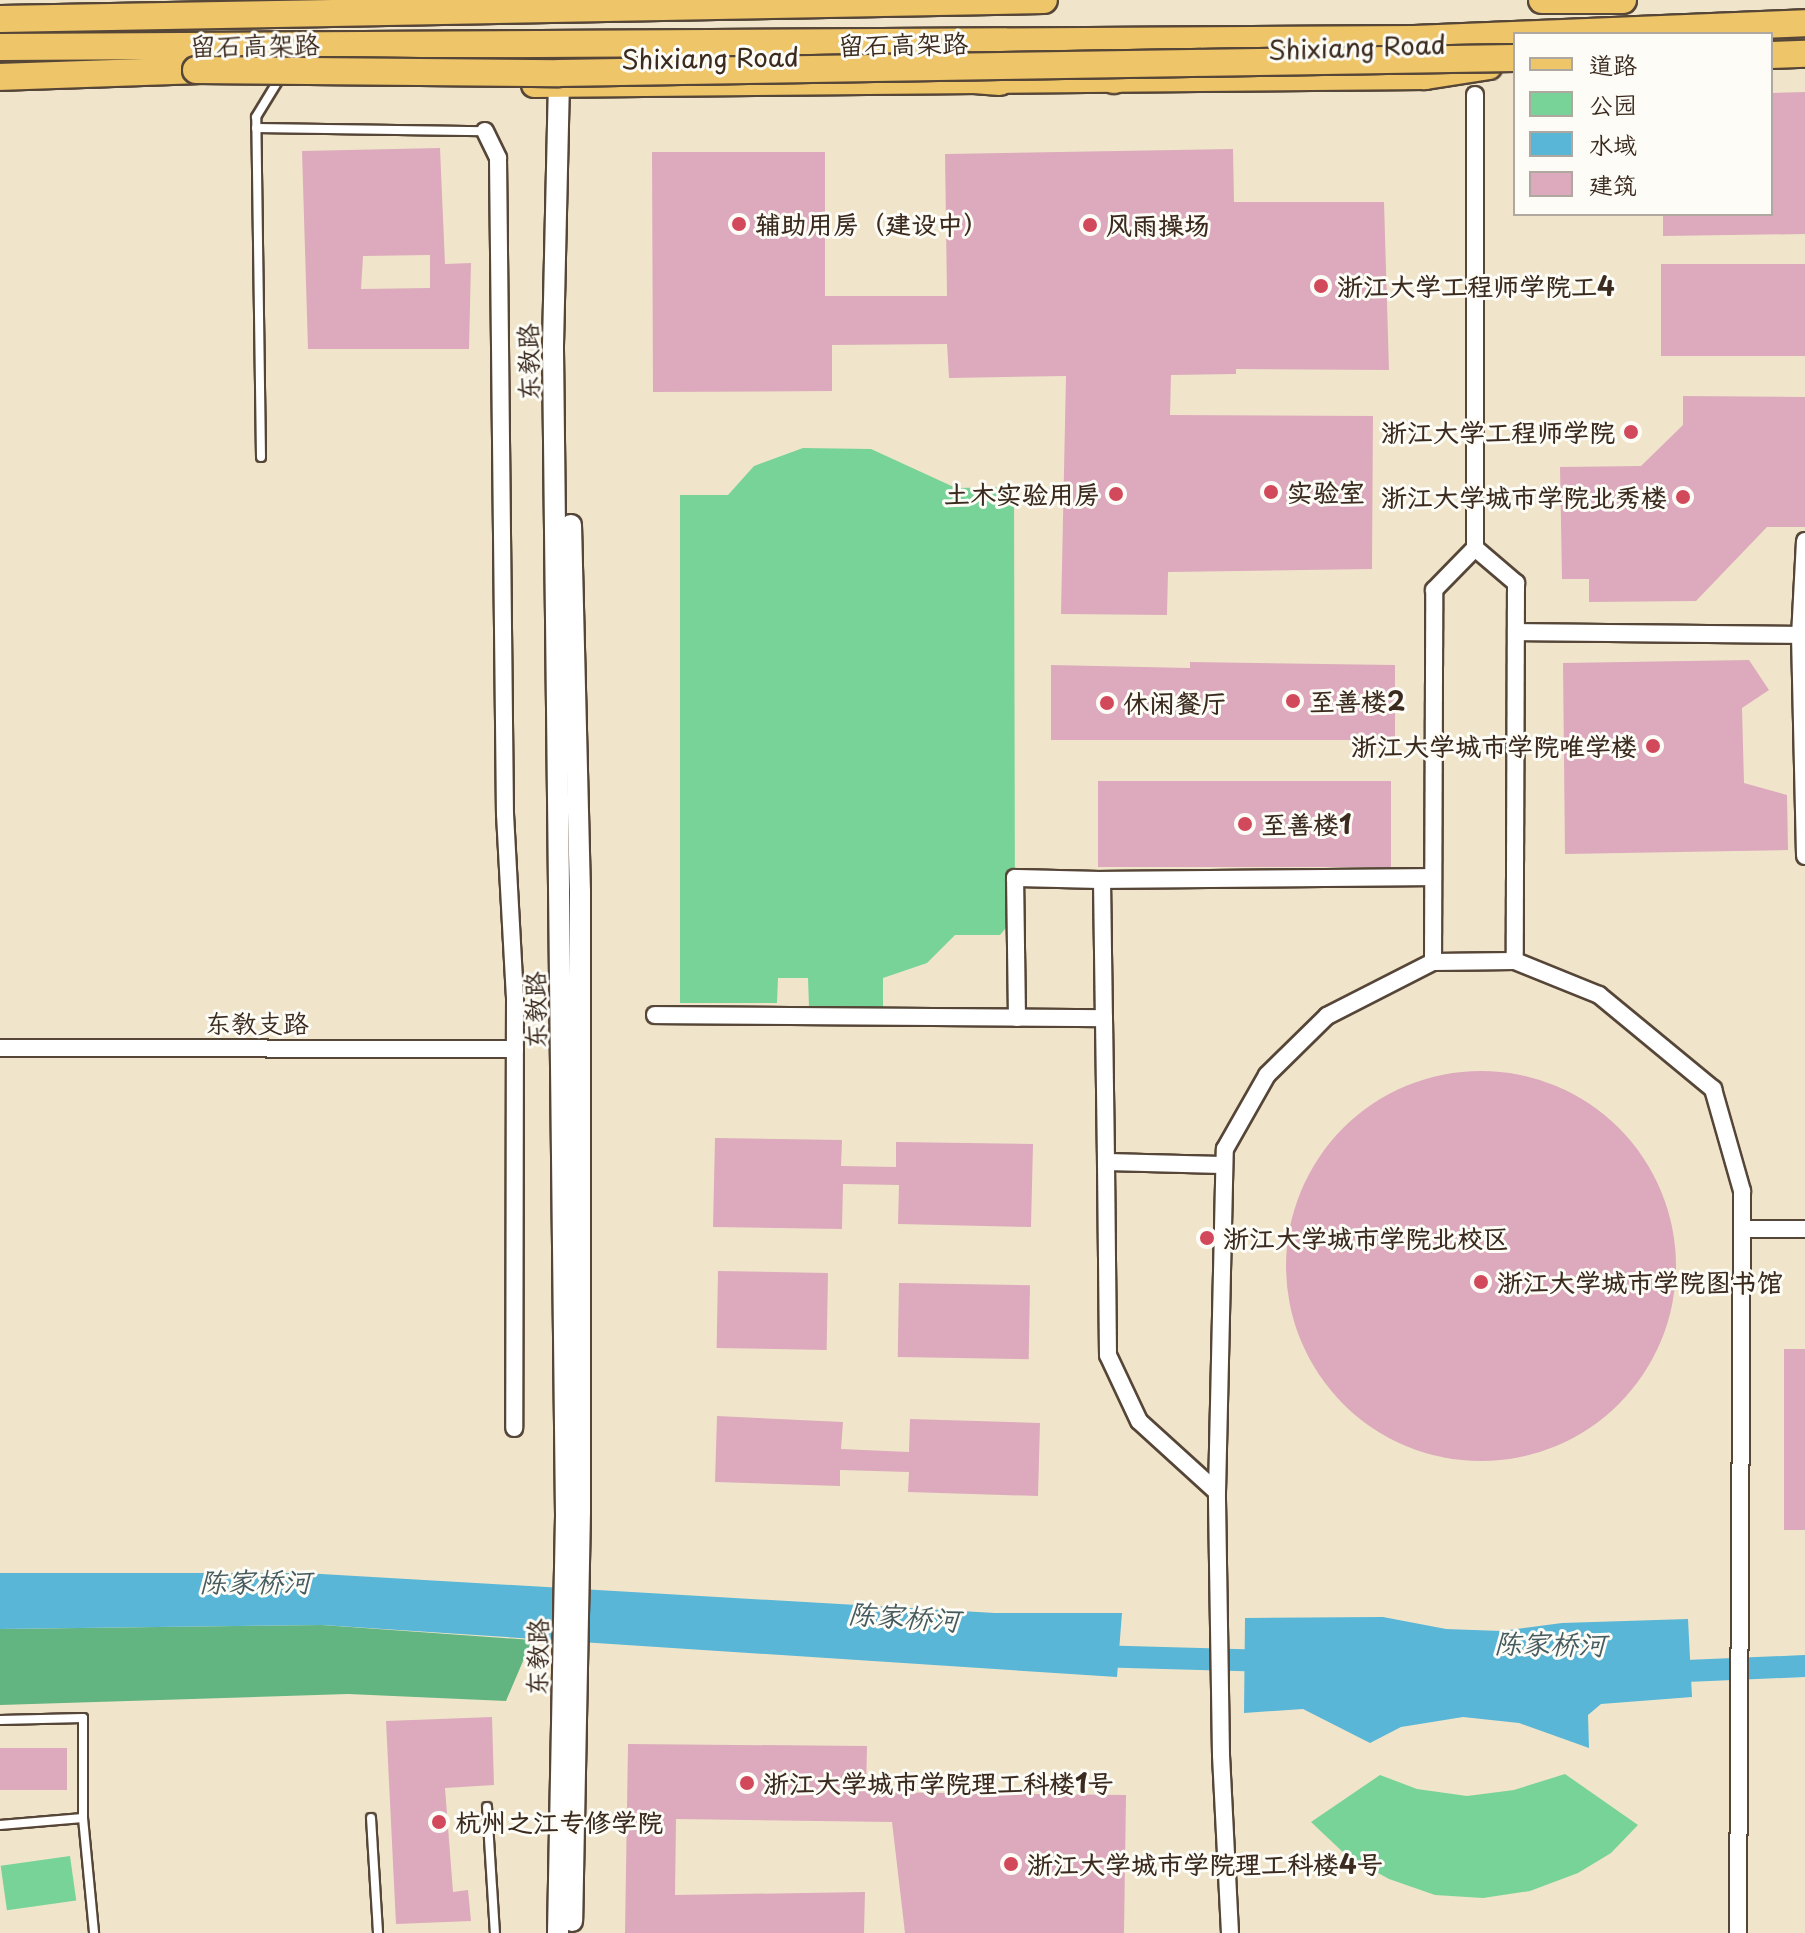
<!DOCTYPE html>
<meta charset="utf-8">
<style>
body{margin:0}
#map{position:relative;width:1805px;height:1933px;overflow:hidden;background:#f0e5ca;font-family:"Playpen Sans","LXGW WenKai TC",sans-serif}
div>[style]{position:absolute}
.green>*{inset:0;background:#78d399;transform-origin:0 0}
.forest>*{inset:0;background:#62b581}
.water>*{inset:0;background:#59b6d7}
.canal>*{height:22px;margin:-11px;padding:0 11px;transform-origin:11px;border-radius:11px;background:#59b6d7}
.building>*{inset:0;background:#dcaabc;transform-origin:0 0}
.round{border-radius:50%}
.roads{filter:drop-shadow(2px 0 #564638) drop-shadow(-2px 0 #564638) drop-shadow(0 2px #564638) drop-shadow(0 -2px #564638)}
.service>*{height:8px;margin:-4px;padding:0 4px;transform-origin:4px;border-radius:4px;background:#fff}
.minor>*{height:16px;margin:-8px;padding:0 8px;transform-origin:8px;border-radius:8px;background:#fff}
.tertiary>*{height:20px;margin:-10px;padding:0 10px;transform-origin:10px;border-radius:10px;background:#fff}
.primary>*{height:24px;margin:-12px;padding:0 12px;transform-origin:12px;border-radius:12px;background:#eec569}
.trunk>*{height:26px;margin:-13px;padding:0 13px;transform-origin:13px;border-radius:13px;background:#eec569}
.bridges{filter:drop-shadow(2px 0 #564638) drop-shadow(-2px 0 #564638) drop-shadow(0 2px #564638) drop-shadow(0 -2px #564638)}
.trunk-bridge>*{height:26px;margin:-13px;padding:0 13px;transform-origin:13px;border-radius:13px;background:#eec569}
.dots>*{width:22px;height:22px;translate:-50% -50%;box-sizing:border-box;border:4px solid #fdfcf7;border-radius:50%}
span{translate:-50% -50%;white-space:nowrap;text-align:center;line-height:1.15;-webkit-text-stroke:6px #fdfcf7;paint-order:stroke}
.street-label{font-size:26px;color:#3b2a1e}
.poi-label{font-size:26px;color:#3b2a1e;font-weight:700}
.left{translate:0 -50%;text-align:left}
.right{translate:-100% -50%;text-align:right}
.water-label{font-size:28px;color:#465b5f;font-style:italic}
.legend{position:absolute;left:1513px;top:32px;width:260px;height:184px;box-sizing:border-box;background:#fdfcf7;border:2px solid #afa8a0;margin:0;padding:10px 14px;list-style:none;font-size:24px;color:#3b2a1e}
.legend li{display:flex;align-items:center;gap:16px;height:40px}
.legend b{width:40px;border:2px solid #afa8a0}
</style>
<div id="map">
<div class="green">
<div style="clip-path:polygon(803px 448px,871px 449px,956px 488px,1014px 487px,1015px 917px,1000px 935px,955px 935px,927px 963px,883px 978px,883px 1007px,809px 1007px,808px 978px,778px 978px,777px 1003px,680px 1003px,680px 495px,728px 495px,754px 466px)"></div>
<div style="clip-path:polygon(1565px 1774px,1638px 1825px,1611px 1853px,1578px 1873px,1530px 1891px,1483px 1898px,1435px 1895px,1389px 1879px,1347px 1856px,1311px 1822px,1380px 1775px,1417px 1789px,1467px 1796px,1514px 1790px)"></div>
<div style="left:70px;top:1856px;width:45px;height:70px;rotate:82deg"></div>
</div>
<div class="forest">
<div style="clip-path:polygon(322px 1625px,532px 1640px,506px 1701px,348px 1694px,0 1705px,0 1629px)"></div>
</div>
<div class="water">
<div style="clip-path:polygon(0 1573px,304px 1573px,995px 1613px,1122px 1613px,1117px 1677px,322px 1625px,0 1629px)"></div>
<div style="clip-path:polygon(1383px 1617px,1446px 1629px,1501px 1631px,1562px 1623px,1688px 1619px,1692px 1697px,1601px 1704px,1588px 1715px,1589px 1748px,1519px 1723px,1463px 1717px,1401px 1727px,1370px 1743px,1303px 1709px,1244px 1713px,1245px 1618px)"></div>
</div>
<div class="canal">
<div style="left:1092px;top:1656px;width:181px;rotate:1.6deg"></div>
<div style="left:1663px;top:1672px;width:142px;rotate:-2.4deg"></div>
</div>
<div class="building">
<div style="clip-path:polygon(1805px 92px,1805px 234px,1663px 236px,1663px 214px,1771px 214px,1771px 93px)"></div>
<div style="clip-path:polygon(evenodd,440px 148px,445px 264px,471px 263px,469px 349px,308px 349px,302px 151px,440px 148px,430px 255px,430px 288px,361px 289px,363px 256px,430px 255px)"></div>
<div style="clip-path:polygon(1233px 149px,1234px 202px,1384px 202px,1389px 370px,1236px 369px,1236px 374px,1171px 375px,1170px 415px,1373px 416px,1372px 569px,1168px 572px,1167px 615px,1061px 614px,1066px 376px,949px 378px,947px 344px,832px 345px,832px 391px,653px 392px,652px 152px,825px 152px,825px 296px,947px 296px,945px 154px)"></div>
<div style="left:1805px;top:264px;width:92px;height:144px;rotate:90deg"></div>
<div style="clip-path:polygon(1683px 396px,1805px 397px,1805px 527px,1767px 527px,1696px 601px,1589px 602px,1589px 579px,1562px 579px,1560px 467px,1641px 466px,1683px 425px)"></div>
<div style="clip-path:polygon(1749px 660px,1769px 690px,1742px 708px,1744px 783px,1787px 795px,1788px 850px,1565px 854px,1563px 663px)"></div>
<div style="clip-path:polygon(1190px 662px,1395px 665px,1395px 740px,1051px 740px,1051px 665px,1190px 668px)"></div>
<div style="left:1098px;top:781px;width:293px;height:86px"></div>
<div class="round" style="left:1286px;top:1071px;width:390px;height:390px"></div>
<div style="clip-path:polygon(715px 1138px,842px 1140px,841px 1166px,896px 1167px,896px 1142px,1033px 1144px,1031px 1227px,898px 1224px,899px 1185px,843px 1184px,842px 1229px,713px 1227px)"></div>
<div style="left:718px;top:1271px;width:110px;height:77px;rotate:1deg"></div>
<div style="left:899px;top:1283px;width:131px;height:74px;rotate:1deg"></div>
<div style="left:1784px;top:1349px;width:21px;height:181px"></div>
<div style="clip-path:polygon(717px 1416px,843px 1422px,841px 1449px,909px 1452px,910px 1419px,1040px 1423px,1038px 1496px,908px 1492px,909px 1472px,840px 1470px,840px 1486px,715px 1482px)"></div>
<div style="clip-path:polygon(492px 1717px,494px 1785px,445px 1788px,453px 1892px,468px 1890px,471px 1921px,396px 1924px,386px 1721px)"></div>
<div style="clip-path:polygon(628px 1744px,867px 1746px,866px 1792px,1126px 1795px,1124px 1933px,905px 1933px,892px 1822px,676px 1819px,675px 1895px,865px 1892px,864px 1933px,625px 1933px)"></div>
<div style="left:0;top:1748px;width:67px;height:42px"></div>
</div>
<div class="roads">
<div class="service">
<div style="left:256px;top:128px;width:229px;rotate:0.8deg"></div>
<div style="left:261px;top:457px;width:340px;rotate:-90.8deg"></div>
<div style="left:256px;top:117px;width:42px;rotate:-58.6deg"></div>
<div style="left:0;top:1720px;width:83px;rotate:-1.4deg"></div>
<div style="left:83px;top:1718px;width:100px;rotate:90deg"></div>
<div style="left:487px;top:1807px;width:126px;rotate:86.4deg"></div>
<div style="left:371px;top:1818px;width:115px;rotate:86.5deg"></div>
<div style="left:0;top:1825px;width:83px;rotate:-4.8deg"></div>
<div style="left:83px;top:1818px;width:116px;rotate:84.5deg"></div>
</div>
<div class="minor">
<div style="left:485px;top:131px;width:30px;rotate:64deg"></div>
<div style="left:498px;top:158px;width:656px;rotate:89.39deg"></div>
<div style="left:505px;top:814px;width:182px;rotate:86.9deg"></div>
<div style="left:515px;top:996px;width:432px;rotate:90.1deg"></div>
<div style="left:1805px;top:541px;width:94px;rotate:93deg"></div>
<div style="left:1800px;top:635px;width:221px;rotate:88.7deg"></div>
<div style="left:1475px;top:548px;width:54px;rotate:40.5deg"></div>
<div style="left:1516px;top:583px;width:378px;rotate:90.2deg"></div>
<div style="left:1516px;top:632px;width:284px;rotate:0.6deg"></div>
<div style="left:1102px;top:880px;width:330px;rotate:-0.5deg"></div>
<div style="left:1433px;top:962px;width:372px;rotate:-89.8deg"></div>
<div style="left:1434px;top:590px;width:59px;rotate:-45.7deg"></div>
<div style="left:1475px;top:548px;width:453px;rotate:-90deg"></div>
<div style="left:655px;top:1015px;width:449px;rotate:0.4deg"></div>
<div style="left:1104px;top:1018px;width:144px;rotate:89.2deg"></div>
<div style="left:1017px;top:1018px;width:140px;rotate:-90.8deg"></div>
<div style="left:1015px;top:878px;width:87px;rotate:1.3deg"></div>
<div style="left:1102px;top:880px;width:138px;rotate:89.2deg"></div>
<div style="left:0;top:1048px;width:515px;rotate:0.11deg"></div>
<div style="left:1742px;top:1229px;width:63px"></div>
<div style="left:1217px;top:1492px;width:105px;rotate:-137.7deg"></div>
<div style="left:1139px;top:1421px;width:73px;rotate:-115.2deg"></div>
<div style="left:1108px;top:1355px;width:193px;rotate:-90.6deg"></div>
<div style="left:1106px;top:1162px;width:117px;rotate:1.5deg"></div>
<div style="left:1230px;top:1933px;width:179px;rotate:-92.9deg"></div>
<div style="left:1221px;top:1754px;width:262px;rotate:-90.9deg"></div>
<div style="left:1217px;top:1492px;width:343px;rotate:-88.7deg"></div>
<div style="left:1225px;top:1149px;width:85px;rotate:-60.4deg"></div>
<div style="left:1267px;top:1075px;width:84px;rotate:-44.5deg"></div>
<div style="left:1327px;top:1016px;width:119px;rotate:-27deg"></div>
<div style="left:1433px;top:962px;width:82px;rotate:-0.7deg"></div>
<div style="left:1515px;top:961px;width:91px;rotate:22deg"></div>
<div style="left:1599px;top:995px;width:148px;rotate:39.5deg"></div>
<div style="left:1713px;top:1089px;width:106px;rotate:74.1deg"></div>
<div style="left:1742px;top:1191px;width:742px;rotate:90.31deg"></div>
</div>
<div class="tertiary">
<div style="left:571px;top:525px;width:366px;rotate:88.6deg"></div>
<div style="left:580px;top:891px;width:620px;rotate:90deg"></div>
<div style="left:580px;top:1511px;width:410px;rotate:91.1deg"></div>
<div style="left:558px;top:1933px;width:419px;rotate:-88.9deg"></div>
<div style="left:566px;top:1514px;width:1169px;rotate:-90.64deg"></div>
<div style="left:553px;top:345px;width:259px;rotate:-88.7deg"></div>
</div>
<div class="primary">
<div style="left:534px;top:85px;width:891px;rotate:-0.51deg"></div>
<div style="left:1425px;top:77px;width:65px;rotate:-8.9deg"></div>
</div>
<div class="trunk">
<div style="left:1542px;top:0;width:81px"></div>
<div style="left:0;top:19px;width:1044px;rotate:-1.04deg"></div>
<div style="left:0;top:47px;width:1414px;rotate:-0.32deg"></div>
<div style="left:1414px;top:39px;width:391px;rotate:-2.3deg"></div>
<div style="left:1771px;top:55px;width:34px;rotate:-2deg"></div>
<div style="left:0;top:77px;width:196px;rotate:-2deg"></div>
<div style="left:936px;top:77px;width:64px;rotate:4.5deg"></div>
<div style="left:1114px;top:80px;width:45px;rotate:-16.8deg"></div>
</div>
</div>
<div class="bridges">
<div class="trunk-bridge">
<div style="left:196px;top:70px;width:363px;rotate:0.5deg"></div>
<div style="left:559px;top:73px;width:956px;rotate:-0.9deg"></div>
</div>
</div>
<div class="dots">
<div style="left:739px;top:224px;background:#d1495b"></div>
<div style="left:1090px;top:225px;background:#d1495b"></div>
<div style="left:1321px;top:286px;background:#d1495b"></div>
<div style="left:1631px;top:432px;background:#d1495b"></div>
<div style="left:1271px;top:492px;background:#d1495b"></div>
<div style="left:1116px;top:494px;background:#d1495b"></div>
<div style="left:1683px;top:497px;background:#d1495b"></div>
<div style="left:1293px;top:701px;background:#d1495b"></div>
<div style="left:1107px;top:703px;background:#d1495b"></div>
<div style="left:1653px;top:746px;background:#d1495b"></div>
<div style="left:1245px;top:824px;background:#d1495b"></div>
<div style="left:1207px;top:1238px;background:#d1495b"></div>
<div style="left:1481px;top:1282px;background:#d1495b"></div>
<div style="left:747px;top:1783px;background:#d1495b"></div>
<div style="left:439px;top:1822px;background:#d1495b"></div>
<div style="left:1011px;top:1864px;background:#d1495b"></div>
</div>
<div class="street-label">
<span style="left:903px;top:44px;rotate:-1deg">留石高架路</span>
<span style="left:255px;top:45px;rotate:-1deg">留石高架路</span>
<span style="left:1357px;top:47px;rotate:-2deg">Shixiang Road</span>
<span style="left:710px;top:58px;rotate:-1deg">Shixiang Road</span>
<span style="left:528px;top:362px;rotate:-91deg">东教路</span>
<span style="left:535px;top:1010px;rotate:-91deg">东教路</span>
<span style="left:257px;top:1023px">东教支路</span>
<span style="left:537px;top:1657px;rotate:-89deg">东教路</span>
</div>
<div class="poi-label">
<span class="left" style="left:755px;top:224px">辅助用房（建设中）</span>
<span class="left" style="left:1106px;top:225px">风雨操场</span>
<span class="left" style="left:1337px;top:286px">浙江大学工程师学院工4</span>
<span class="right" style="left:1615px;top:432px">浙江大学工程师学院</span>
<span class="left" style="left:1287px;top:492px">实验室</span>
<span class="right" style="left:1100px;top:494px">土木实验用房</span>
<span class="right" style="left:1667px;top:497px">浙江大学城市学院北秀楼</span>
<span class="left" style="left:1309px;top:701px">至善楼2</span>
<span class="left" style="left:1123px;top:703px">休闲餐厅</span>
<span class="right" style="left:1637px;top:746px">浙江大学城市学院唯学楼</span>
<span class="left" style="left:1261px;top:824px">至善楼1</span>
<span class="left" style="left:1223px;top:1238px">浙江大学城市学院北校区</span>
<span class="left" style="left:1497px;top:1282px">浙江大学城市学院图书馆</span>
<span class="left" style="left:763px;top:1783px">浙江大学城市学院理工科楼1号</span>
<span class="left" style="left:455px;top:1822px">杭州之江专修学院</span>
<span class="left" style="left:1027px;top:1864px">浙江大学城市学院理工科楼4号</span>
</div>
<div class="water-label">
<span style="left:255px;top:1581px">陈家桥河</span>
<span style="left:904px;top:1616px;rotate:4deg">陈家桥河</span>
<span style="left:1550px;top:1643px;rotate:1deg">陈家桥河</span>
</div>
<ul class="legend">
<li><b style="height:10px;background:#eec569"></b>道路</li>
<li><b style="height:22px;background:#78d399"></b>公园</li>
<li><b style="height:22px;background:#59b6d7"></b>水域</li>
<li><b style="height:22px;background:#dcaabc"></b>建筑</li>
</ul>
</div>
